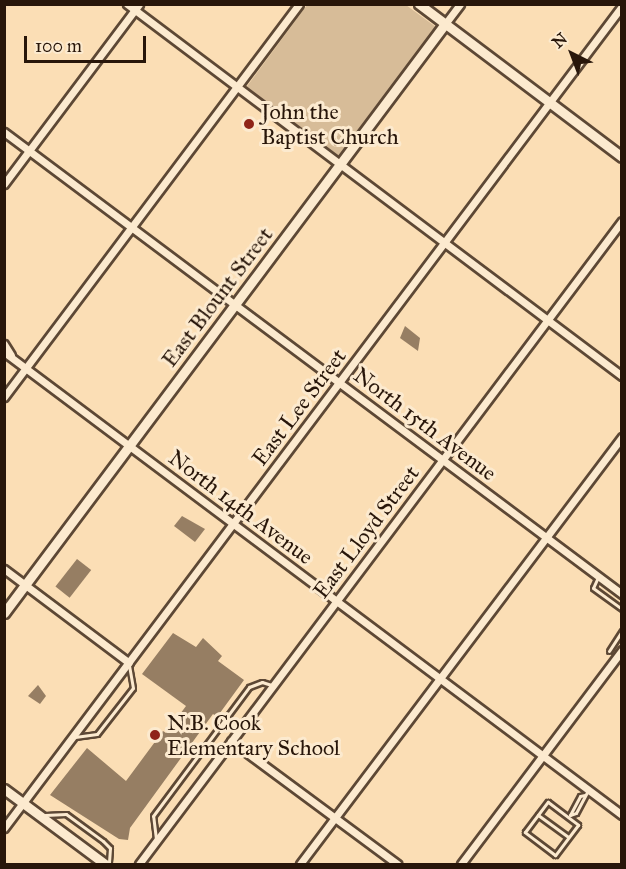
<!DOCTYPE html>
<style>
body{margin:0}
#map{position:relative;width:626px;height:869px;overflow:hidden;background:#fbdeb5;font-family:"IM FELL Great Primer",serif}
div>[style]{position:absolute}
.green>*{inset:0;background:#d7bc98}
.building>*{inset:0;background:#967e63;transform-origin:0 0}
.roads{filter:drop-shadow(2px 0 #5d4835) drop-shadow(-2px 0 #5d4835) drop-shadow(0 2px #5d4835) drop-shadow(0 -2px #5d4835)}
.lane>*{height:3px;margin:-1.5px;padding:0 1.5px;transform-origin:1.5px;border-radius:1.5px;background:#fceacf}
.street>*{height:7px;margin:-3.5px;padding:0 3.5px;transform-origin:3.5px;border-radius:3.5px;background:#fceacf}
.secondary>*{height:9px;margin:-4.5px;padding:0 4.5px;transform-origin:4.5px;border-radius:4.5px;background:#fceacf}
.dots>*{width:16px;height:16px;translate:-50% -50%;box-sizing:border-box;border:3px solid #fceacf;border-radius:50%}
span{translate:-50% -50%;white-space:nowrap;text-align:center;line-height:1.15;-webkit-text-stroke:6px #fceacf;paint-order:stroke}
.poi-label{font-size:22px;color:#28160a}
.left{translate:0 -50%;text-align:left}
.street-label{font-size:22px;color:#28160a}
.frame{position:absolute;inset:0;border:6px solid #28160a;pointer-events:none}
.north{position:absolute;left:542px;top:24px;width:60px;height:60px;-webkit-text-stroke:4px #fceacf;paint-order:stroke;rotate:318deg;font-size:16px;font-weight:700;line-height:24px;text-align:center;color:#28160a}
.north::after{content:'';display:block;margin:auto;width:21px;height:27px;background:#28160a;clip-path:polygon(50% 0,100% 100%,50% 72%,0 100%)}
.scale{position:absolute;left:24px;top:36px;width:122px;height:27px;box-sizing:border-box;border:3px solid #28160a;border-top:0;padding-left:8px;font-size:18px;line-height:21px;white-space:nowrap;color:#28160a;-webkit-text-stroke:4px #fceacf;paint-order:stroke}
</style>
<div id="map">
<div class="green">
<div style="clip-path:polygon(307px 5px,406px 5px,436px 27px,338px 160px,245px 89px)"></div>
</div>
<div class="building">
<div style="clip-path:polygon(405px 326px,420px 338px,418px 351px,400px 338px)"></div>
<div style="clip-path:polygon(182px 516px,205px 529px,195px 542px,174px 526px)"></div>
<div style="left:77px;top:559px;width:18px;height:35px;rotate:38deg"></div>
<div style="clip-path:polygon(173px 633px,196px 647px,203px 638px,222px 656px,218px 661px,244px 680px,217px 717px,213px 714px,130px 828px,128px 840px,119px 839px,50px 795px,87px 748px,126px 781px,163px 731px,166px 733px,186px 706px,142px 674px)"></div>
<div style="clip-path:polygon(38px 685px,46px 696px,40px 704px,28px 696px)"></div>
</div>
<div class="roads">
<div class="lane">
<div style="left:598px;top:577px;width:12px;rotate:114deg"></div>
<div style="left:593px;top:588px;width:36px;rotate:36deg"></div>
<div style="left:609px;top:651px;width:24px;rotate:-57deg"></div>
<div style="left:75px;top:737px;width:22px;rotate:-8deg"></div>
<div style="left:97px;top:734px;width:58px;rotate:-52deg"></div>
<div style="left:133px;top:688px;width:23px;rotate:-100deg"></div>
<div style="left:548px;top:802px;width:38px;rotate:37deg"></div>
<div style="left:578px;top:825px;width:38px;rotate:127deg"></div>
<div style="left:555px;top:855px;width:38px;rotate:-143deg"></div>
<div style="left:525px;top:832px;width:38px;rotate:-53deg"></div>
<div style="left:45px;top:815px;width:21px;rotate:-3deg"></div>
<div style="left:66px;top:814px;width:46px;rotate:36.1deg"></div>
<div style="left:103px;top:841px;width:10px;rotate:45deg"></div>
<div style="left:110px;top:848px;width:16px;rotate:94deg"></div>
<div style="left:538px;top:815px;width:37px;rotate:36deg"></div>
<div style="left:570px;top:815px;width:6px;rotate:-18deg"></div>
<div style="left:576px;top:813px;width:24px;rotate:-62deg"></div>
<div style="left:570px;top:815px;width:21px;rotate:-62deg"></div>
<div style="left:580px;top:796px;width:5px;rotate:-11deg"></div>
<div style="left:156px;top:839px;width:23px;rotate:-97deg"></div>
<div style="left:153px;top:816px;width:161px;rotate:-53.3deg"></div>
<div style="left:249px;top:687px;width:14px;rotate:-21deg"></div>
<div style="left:262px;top:682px;width:9px;rotate:18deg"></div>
</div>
<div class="street">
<div style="left:127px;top:4px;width:619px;rotate:36.93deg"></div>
<div style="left:445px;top:24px;width:25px;rotate:-53deg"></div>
<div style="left:4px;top:132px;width:772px;rotate:36.78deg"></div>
<div style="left:4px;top:184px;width:225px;rotate:-53.1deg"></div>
<div style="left:4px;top:344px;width:13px;rotate:58deg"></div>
<div style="left:4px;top:352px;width:772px;rotate:36.84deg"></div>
<div style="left:4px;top:397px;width:491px;rotate:-53.1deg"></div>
<div style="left:4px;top:569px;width:156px;rotate:36.9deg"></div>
<div style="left:231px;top:741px;width:207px;rotate:36.5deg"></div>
<div style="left:4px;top:828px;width:1028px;rotate:-53.06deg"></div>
<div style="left:139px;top:864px;width:804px;rotate:-53.09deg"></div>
<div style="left:300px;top:864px;width:535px;rotate:-52.98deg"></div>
<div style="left:461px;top:864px;width:268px;rotate:-53deg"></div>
</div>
<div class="secondary">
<div style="left:419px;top:4px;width:254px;rotate:37deg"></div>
<div style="left:4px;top:613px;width:736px;rotate:-53.18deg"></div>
<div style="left:4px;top:789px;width:126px;rotate:36.6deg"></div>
</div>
</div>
<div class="dots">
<div style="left:249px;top:124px;background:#8f2418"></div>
<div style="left:155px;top:735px;background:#8f2418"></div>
</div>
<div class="poi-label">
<span class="left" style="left:261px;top:124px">John the<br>Baptist Church</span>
<span class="left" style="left:167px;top:735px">N.B. Cook<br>Elementary School</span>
</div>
<div class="street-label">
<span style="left:217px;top:297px;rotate:-53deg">East Blount Street</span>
<span style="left:299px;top:407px;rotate:-53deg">East Lee Street</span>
<span style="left:425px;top:424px;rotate:37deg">North 15th Avenue</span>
<span style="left:241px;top:507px;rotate:37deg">North 14th Avenue</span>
<span style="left:366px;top:532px;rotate:-53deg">East Lloyd Street</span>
</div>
<div class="frame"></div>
<div class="north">N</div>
<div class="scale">100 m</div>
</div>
